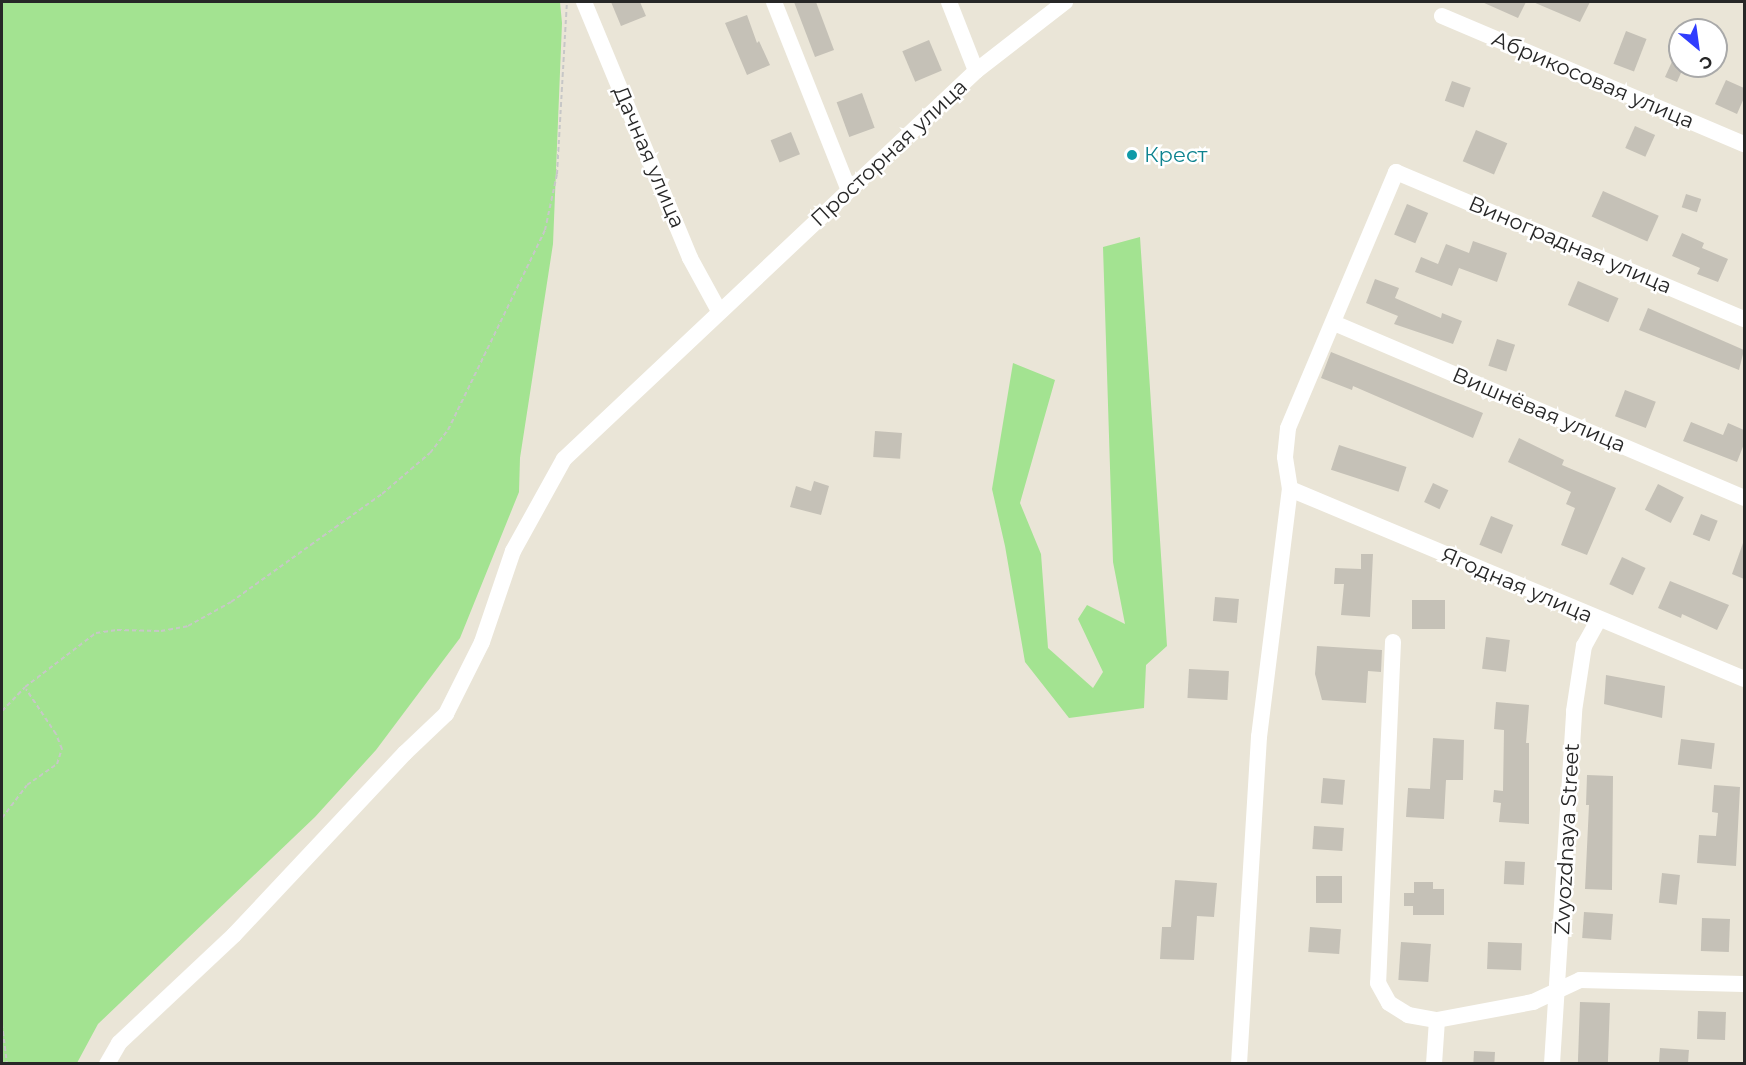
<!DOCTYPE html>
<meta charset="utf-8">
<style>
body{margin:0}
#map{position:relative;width:1746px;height:1065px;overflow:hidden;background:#eae5d7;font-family:Montserrat,sans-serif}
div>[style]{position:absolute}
.green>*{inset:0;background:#a3e391}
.building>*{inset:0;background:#c5c1b7;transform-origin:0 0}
.path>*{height:2px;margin-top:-1px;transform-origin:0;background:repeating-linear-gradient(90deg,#c7c7c7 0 4.5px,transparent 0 7.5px)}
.street>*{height:16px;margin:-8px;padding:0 8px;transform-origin:8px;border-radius:8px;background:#fff}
.dots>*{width:16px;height:16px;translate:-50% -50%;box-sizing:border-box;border:3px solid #fff;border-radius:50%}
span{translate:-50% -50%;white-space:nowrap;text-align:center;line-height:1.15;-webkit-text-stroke:5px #fff;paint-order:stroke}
.street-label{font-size:21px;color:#272727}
.culture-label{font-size:21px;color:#0d838f}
.left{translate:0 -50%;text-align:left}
.frame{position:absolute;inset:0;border:3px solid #272727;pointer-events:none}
.north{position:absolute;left:1668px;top:18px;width:60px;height:60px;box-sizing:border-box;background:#fff;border:2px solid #a9a9a9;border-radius:50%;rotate:151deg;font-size:16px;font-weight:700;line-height:24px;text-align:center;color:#272727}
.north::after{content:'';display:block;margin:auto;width:21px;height:27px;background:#303dfe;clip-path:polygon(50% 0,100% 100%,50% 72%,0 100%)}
</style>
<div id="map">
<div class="green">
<div style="clip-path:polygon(2px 2px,560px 2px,562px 23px,553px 244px,520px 458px,519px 492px,460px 638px,376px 750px,315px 817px,98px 1024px,77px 1063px,2px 1063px)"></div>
<div style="clip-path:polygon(1140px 237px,1167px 646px,1146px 665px,1144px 708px,1069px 718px,1025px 662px,1005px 546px,992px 489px,1013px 363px,1055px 380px,1020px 503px,1041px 554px,1048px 648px,1093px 688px,1103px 672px,1078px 619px,1087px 605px,1125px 624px,1113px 562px,1103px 247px)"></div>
</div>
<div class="building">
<div style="clip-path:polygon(611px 2px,640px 2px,646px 16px,621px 26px)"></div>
<div style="clip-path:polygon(794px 2px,816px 2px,834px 50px,815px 57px)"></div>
<div style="clip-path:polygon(1482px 2px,1526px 2px,1518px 18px)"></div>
<div style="clip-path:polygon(1533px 2px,1590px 2px,1580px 22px)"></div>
<div style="clip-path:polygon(747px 15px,757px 43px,759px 41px,770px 65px,747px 75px,725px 23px)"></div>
<div style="left:1626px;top:31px;width:22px;height:35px;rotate:21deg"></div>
<div style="left:929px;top:40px;width:33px;height:29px;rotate:67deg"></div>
<div style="clip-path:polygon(1680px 44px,1680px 66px,1684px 66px,1677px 82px,1665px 77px)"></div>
<div style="clip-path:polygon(1726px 80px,1744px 88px,1744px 98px,1737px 114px,1715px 104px)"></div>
<div style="left:1452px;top:81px;width:20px;height:21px;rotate:20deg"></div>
<div style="left:862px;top:93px;width:37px;height:27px;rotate:70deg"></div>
<div style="left:1635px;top:126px;width:22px;height:24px;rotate:24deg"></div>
<div style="left:1476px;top:130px;width:34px;height:34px;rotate:23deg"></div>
<div style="left:791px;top:132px;width:24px;height:22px;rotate:68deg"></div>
<div style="left:1603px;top:191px;width:61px;height:28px;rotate:24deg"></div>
<div style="left:1686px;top:194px;width:16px;height:14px;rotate:18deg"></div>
<div style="left:1407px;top:204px;width:23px;height:33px;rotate:23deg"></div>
<div style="clip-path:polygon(1682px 233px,1704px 243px,1702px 248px,1728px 259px,1718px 282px,1697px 274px,1700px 268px,1672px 256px)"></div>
<div style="clip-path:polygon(1473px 241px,1507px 253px,1497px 282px,1459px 268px,1452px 286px,1415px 272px,1421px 257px,1438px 264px,1446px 244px,1469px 253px)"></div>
<div style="clip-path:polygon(1375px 279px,1399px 288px,1395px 298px,1441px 318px,1442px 313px,1462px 321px,1453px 344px,1394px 324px,1398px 316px,1366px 303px)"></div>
<div style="left:1578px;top:281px;width:44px;height:26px;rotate:23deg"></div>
<div style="clip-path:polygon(1648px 308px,1744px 350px,1739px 370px,1639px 330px)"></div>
<div style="left:1497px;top:339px;width:19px;height:28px;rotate:18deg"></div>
<div style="clip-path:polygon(1331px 352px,1483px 413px,1473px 438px,1353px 386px,1352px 390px,1321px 378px)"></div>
<div style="left:1625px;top:390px;width:33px;height:28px;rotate:21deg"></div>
<div style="clip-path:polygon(1691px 422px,1723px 435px,1728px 423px,1744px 430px,1744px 444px,1737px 462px,1683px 441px)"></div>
<div style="left:875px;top:431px;width:27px;height:26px;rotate:4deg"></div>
<div style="clip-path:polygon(1519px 438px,1564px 460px,1562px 465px,1616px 488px,1587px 555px,1561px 545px,1575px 508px,1566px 504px,1571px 492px,1508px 462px)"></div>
<div style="left:1339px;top:445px;width:71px;height:26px;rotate:18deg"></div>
<div style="clip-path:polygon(814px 481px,829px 486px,821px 515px,790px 507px,796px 486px,811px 491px)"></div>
<div style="left:1433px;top:483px;width:17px;height:21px;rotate:25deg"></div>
<div style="left:1658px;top:484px;width:29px;height:29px;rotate:27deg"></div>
<div style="left:1701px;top:514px;width:18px;height:22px;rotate:22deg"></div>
<div style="left:1491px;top:516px;width:24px;height:31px;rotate:22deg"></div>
<div style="clip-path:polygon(1743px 543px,1744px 543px,1744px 579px,1732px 574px)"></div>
<div style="clip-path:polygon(1361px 554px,1373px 554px,1370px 617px,1341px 615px,1344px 584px,1334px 584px,1335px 568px,1361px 569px)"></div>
<div style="left:1622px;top:557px;width:26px;height:30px;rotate:25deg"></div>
<div style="clip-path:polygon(1670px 581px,1729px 605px,1717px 630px,1682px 614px,1681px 618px,1658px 608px)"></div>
<div style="left:1215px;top:597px;width:24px;height:24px;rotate:5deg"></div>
<div style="left:1412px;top:600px;width:33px;height:29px"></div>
<div style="left:1486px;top:637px;width:24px;height:32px;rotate:7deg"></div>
<div style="clip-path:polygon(1317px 646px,1382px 650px,1381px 672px,1368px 671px,1366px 703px,1322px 700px,1315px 674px)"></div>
<div style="left:1189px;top:669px;width:40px;height:29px;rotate:3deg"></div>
<div style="clip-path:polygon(1606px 675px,1665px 686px,1662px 718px,1604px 704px)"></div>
<div style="clip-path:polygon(1496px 702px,1529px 705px,1526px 743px,1529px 743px,1529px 824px,1499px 822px,1501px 803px,1493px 802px,1494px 790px,1503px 791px,1504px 730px,1494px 729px)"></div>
<div style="clip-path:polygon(1433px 738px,1464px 740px,1463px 780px,1446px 780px,1444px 819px,1406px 817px,1408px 788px,1430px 789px)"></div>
<div style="left:1681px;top:739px;width:34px;height:26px;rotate:7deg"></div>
<div style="clip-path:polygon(1587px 775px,1613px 776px,1612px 890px,1585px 889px,1589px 805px,1586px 805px)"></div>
<div style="left:1323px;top:778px;width:22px;height:25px;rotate:5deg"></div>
<div style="clip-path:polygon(1714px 785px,1740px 787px,1736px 866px,1697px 863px,1699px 835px,1716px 836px,1718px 813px,1712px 812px)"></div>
<div style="left:1314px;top:826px;width:30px;height:23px;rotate:4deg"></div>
<div style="left:1505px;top:861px;width:20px;height:23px;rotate:3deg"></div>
<div style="left:1662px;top:873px;width:18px;height:30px;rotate:6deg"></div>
<div style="left:1316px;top:876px;width:26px;height:27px"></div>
<div style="clip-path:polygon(1175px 880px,1217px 883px,1214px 917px,1197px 916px,1194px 960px,1160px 959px,1162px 927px,1171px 927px)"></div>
<div style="clip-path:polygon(1414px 882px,1433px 882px,1433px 889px,1444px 889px,1444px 915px,1413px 915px,1413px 906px,1404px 906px,1404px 893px,1414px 893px)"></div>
<div style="left:1584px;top:912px;width:29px;height:26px;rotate:4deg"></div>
<div style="left:1702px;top:918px;width:28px;height:33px;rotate:2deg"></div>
<div style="left:1310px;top:927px;width:31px;height:25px;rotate:4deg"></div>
<div style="left:1401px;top:942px;width:30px;height:38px;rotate:4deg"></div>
<div style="left:1488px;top:942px;width:34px;height:27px;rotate:2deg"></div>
<div style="left:1580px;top:1002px;width:30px;height:62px;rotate:2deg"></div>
<div style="left:1698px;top:1011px;width:28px;height:28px;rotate:2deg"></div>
<div style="left:1660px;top:1048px;width:29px;height:16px;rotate:4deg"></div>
<div style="left:1474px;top:1051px;width:21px;height:13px;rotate:3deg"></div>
</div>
<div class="path">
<div style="left:2px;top:711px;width:33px;rotate:-46deg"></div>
<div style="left:25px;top:687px;width:89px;rotate:-37.3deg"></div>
<div style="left:96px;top:633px;width:21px;rotate:-8deg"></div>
<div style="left:117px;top:630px;width:44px;rotate:1.3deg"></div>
<div style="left:161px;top:631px;width:27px;rotate:-10deg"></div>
<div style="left:188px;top:626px;width:49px;rotate:-29.2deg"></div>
<div style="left:231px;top:602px;width:186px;rotate:-35.6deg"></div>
<div style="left:382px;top:494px;width:63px;rotate:-40.5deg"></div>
<div style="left:430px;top:453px;width:29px;rotate:-52deg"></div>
<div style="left:448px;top:430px;width:222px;rotate:-64.1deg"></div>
<div style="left:545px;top:230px;width:57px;rotate:-77.9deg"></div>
<div style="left:557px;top:174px;width:172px;rotate:-86.7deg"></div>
<div style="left:2px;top:818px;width:41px;rotate:-52.9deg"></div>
<div style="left:27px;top:785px;width:37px;rotate:-35deg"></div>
<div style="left:57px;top:764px;width:16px;rotate:-72deg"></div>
<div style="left:62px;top:749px;width:16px;rotate:-112deg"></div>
<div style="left:56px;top:734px;width:54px;rotate:-123.7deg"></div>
<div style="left:2px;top:1024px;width:40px;rotate:82.9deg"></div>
</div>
<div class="street">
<div style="left:584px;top:2px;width:277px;rotate:67.5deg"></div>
<div style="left:690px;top:258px;width:60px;rotate:61.3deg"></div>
<div style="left:774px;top:2px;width:202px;rotate:68.3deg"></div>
<div style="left:949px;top:2px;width:74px;rotate:68.6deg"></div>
<div style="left:1442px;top:16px;width:328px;rotate:23deg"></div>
<div style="left:1334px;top:323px;width:446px;rotate:23.1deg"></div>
<div style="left:1290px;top:489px;width:492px;rotate:22.7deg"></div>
<div style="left:1393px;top:642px;width:341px;rotate:92.5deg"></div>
<div style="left:1378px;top:983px;width:23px;rotate:61deg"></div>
<div style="left:1389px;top:1003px;width:22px;rotate:32deg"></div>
<div style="left:1408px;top:1015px;width:29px;rotate:10deg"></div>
<div style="left:1437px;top:1020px;width:98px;rotate:-10.6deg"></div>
<div style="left:1533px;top:1002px;width:52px;rotate:-25.1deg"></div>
<div style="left:1580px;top:980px;width:164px;rotate:1.4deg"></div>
<div style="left:107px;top:1064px;width:24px;rotate:-60deg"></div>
<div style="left:119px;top:1043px;width:158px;rotate:-43.2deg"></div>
<div style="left:234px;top:935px;width:250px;rotate:-46.8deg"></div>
<div style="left:405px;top:753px;width:57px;rotate:-43.6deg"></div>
<div style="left:446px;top:714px;width:80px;rotate:-63.4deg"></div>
<div style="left:482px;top:642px;width:96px;rotate:-71.2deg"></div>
<div style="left:513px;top:551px;width:105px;rotate:-61deg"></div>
<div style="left:564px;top:459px;width:566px;rotate:-43.28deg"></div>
<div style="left:976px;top:71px;width:113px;rotate:-37.8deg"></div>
<div style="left:1239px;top:1064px;width:328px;rotate:-86.5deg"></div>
<div style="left:1259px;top:737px;width:250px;rotate:-82.9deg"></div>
<div style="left:1290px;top:489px;width:32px;rotate:-99deg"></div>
<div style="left:1285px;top:457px;width:29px;rotate:-84deg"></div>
<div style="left:1288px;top:428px;width:278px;rotate:-67.1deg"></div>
<div style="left:1396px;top:172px;width:378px;rotate:22.9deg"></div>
<div style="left:1434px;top:1064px;width:44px;rotate:-86.1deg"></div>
<div style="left:1552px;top:1064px;width:354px;rotate:-86.4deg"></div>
<div style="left:1574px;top:711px;width:66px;rotate:-81.3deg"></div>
<div style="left:1584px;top:646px;width:31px;rotate:-61deg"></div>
</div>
<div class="dots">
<div style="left:1132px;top:155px;background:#0f9aa8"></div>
</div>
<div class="street-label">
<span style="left:1593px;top:80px;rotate:23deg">Абрикосовая улица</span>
<span style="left:889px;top:153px;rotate:-43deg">Просторная улица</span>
<span style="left:649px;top:157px;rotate:67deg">Дачная улица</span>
<span style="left:1570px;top:245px;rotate:23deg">Виноградная улица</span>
<span style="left:1539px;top:410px;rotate:23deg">Вишнёвая улица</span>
<span style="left:1517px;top:585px;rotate:23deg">Ягодная улица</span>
<span style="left:1567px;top:839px;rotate:-87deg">Zvyozdnaya Street</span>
</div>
<div class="culture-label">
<span class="left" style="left:1144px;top:155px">Крест</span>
</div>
<div class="frame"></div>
<div class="north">С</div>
</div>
